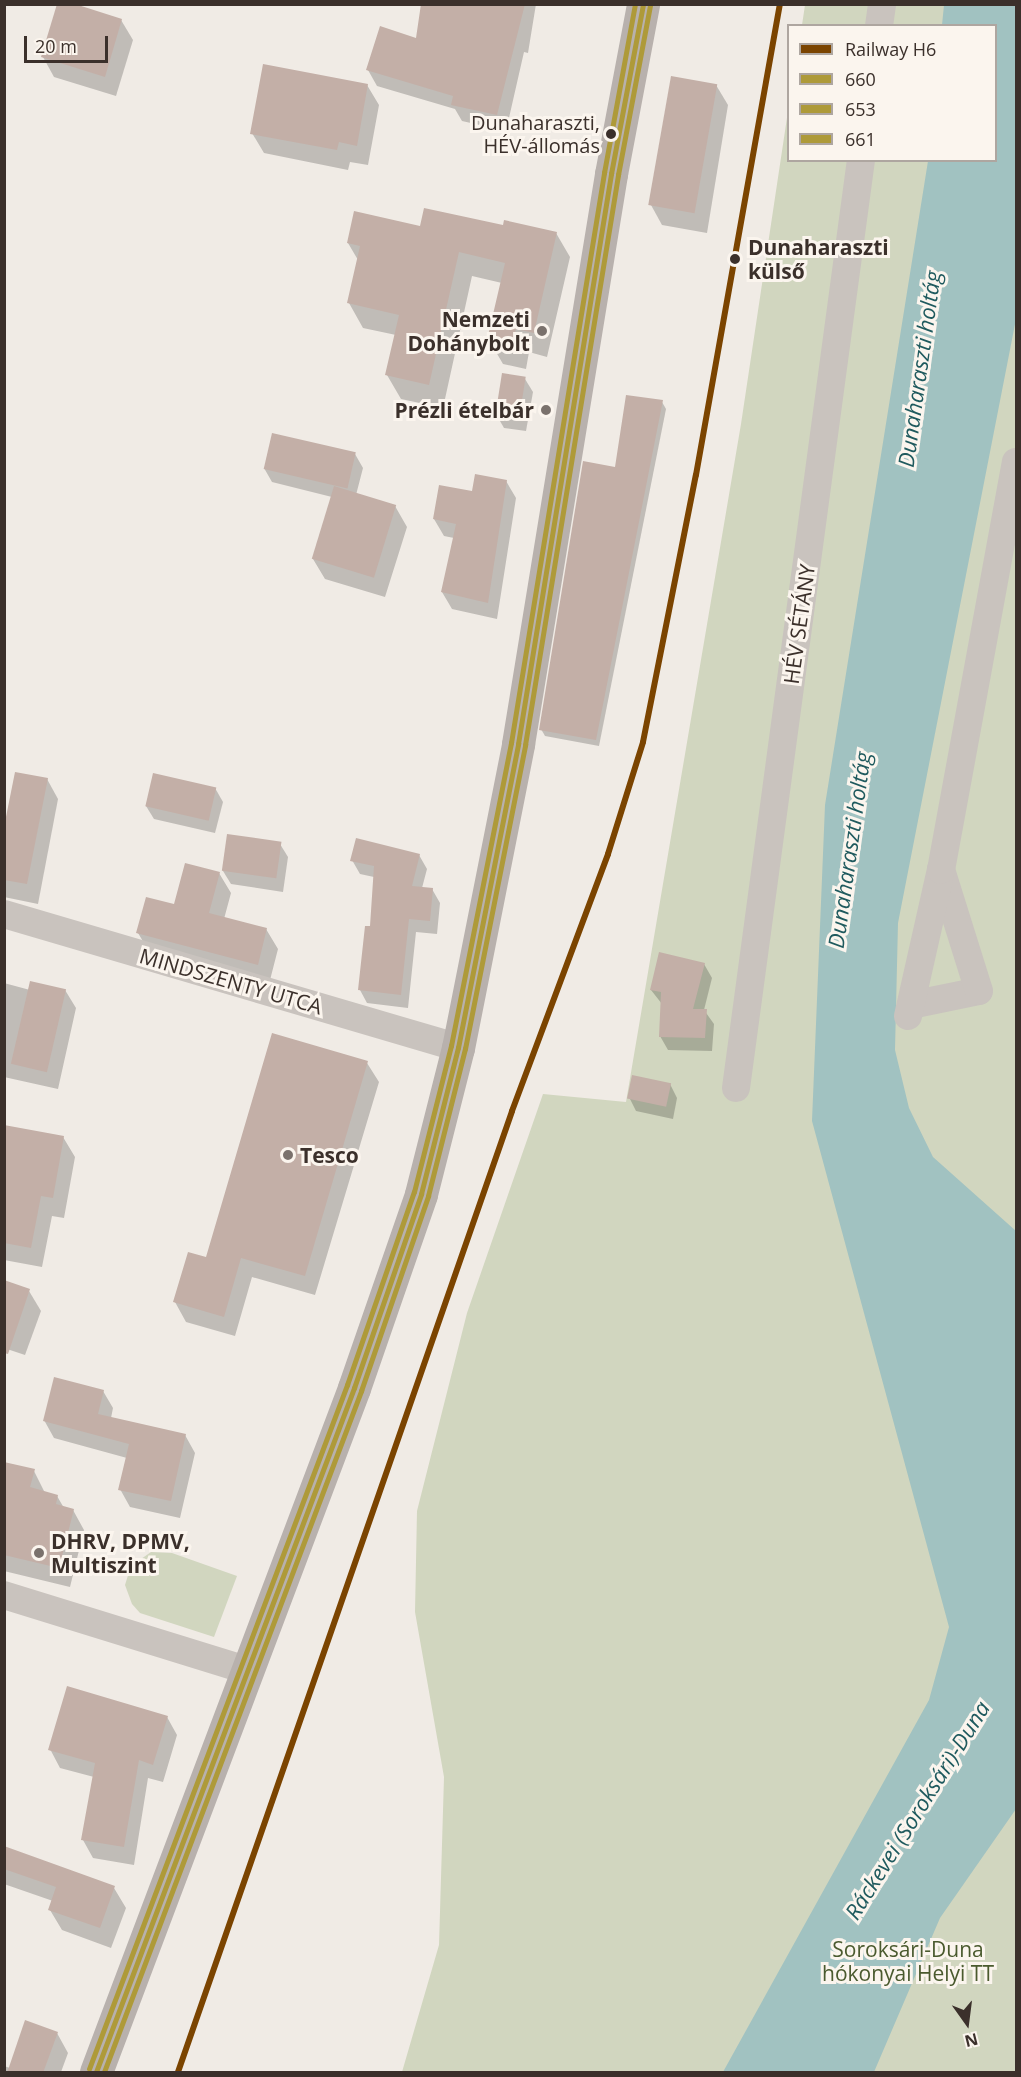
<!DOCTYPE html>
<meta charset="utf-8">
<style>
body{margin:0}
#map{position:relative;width:1021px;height:2077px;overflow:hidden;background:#f0ebe5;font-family:"Open Sans",sans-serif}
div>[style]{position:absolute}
.green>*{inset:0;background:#d1d6bf}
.water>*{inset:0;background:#a1c2c1}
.shadow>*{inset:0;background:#0003}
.building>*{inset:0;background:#c3afa7;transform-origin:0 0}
.minor>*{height:28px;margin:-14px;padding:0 14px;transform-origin:14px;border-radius:14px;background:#c9c3be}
.primary>*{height:33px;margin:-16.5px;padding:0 16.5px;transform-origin:16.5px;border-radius:16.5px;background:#b8b1ad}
.bus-1>*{height:4.5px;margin:-2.25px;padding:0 2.25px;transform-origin:2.25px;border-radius:2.25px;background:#ae9a39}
.bus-2>*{height:4.5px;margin:-2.25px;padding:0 2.25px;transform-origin:2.25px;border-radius:2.25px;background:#ae9a39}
.bus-3>*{height:4.5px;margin:-2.25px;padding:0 2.25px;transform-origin:2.25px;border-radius:2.25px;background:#ae9a39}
.rail-1>*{height:6px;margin:-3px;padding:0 3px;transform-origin:3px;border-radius:3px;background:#7b4400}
.dots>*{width:16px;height:16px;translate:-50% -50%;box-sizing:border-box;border:3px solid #fbf5ee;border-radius:50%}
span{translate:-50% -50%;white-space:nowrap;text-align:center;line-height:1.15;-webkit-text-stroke:6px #fbf5ee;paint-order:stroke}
.bus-label{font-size:20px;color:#3b302b}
.right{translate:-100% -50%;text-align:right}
.stop-label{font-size:21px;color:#3b302b;font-weight:700}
.left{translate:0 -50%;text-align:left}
.poi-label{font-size:21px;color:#3b302b;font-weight:700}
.street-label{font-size:21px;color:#3b302b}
.park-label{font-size:21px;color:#4a5a2e}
.water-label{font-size:22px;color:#1f5a5e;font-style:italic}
.frame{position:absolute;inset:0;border:6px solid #3b302b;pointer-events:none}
.legend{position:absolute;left:787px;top:24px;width:210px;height:138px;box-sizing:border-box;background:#fbf5ee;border:2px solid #aea6a0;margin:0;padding:8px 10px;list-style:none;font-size:18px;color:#3b302b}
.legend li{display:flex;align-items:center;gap:12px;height:30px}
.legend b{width:30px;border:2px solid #aea6a0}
.north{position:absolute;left:937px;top:1993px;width:60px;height:60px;-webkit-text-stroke:4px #fbf5ee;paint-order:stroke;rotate:166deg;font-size:16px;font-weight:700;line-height:24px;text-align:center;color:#3b302b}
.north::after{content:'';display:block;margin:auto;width:21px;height:27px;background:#3b302b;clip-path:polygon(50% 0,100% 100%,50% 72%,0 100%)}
.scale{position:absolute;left:24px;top:36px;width:84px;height:27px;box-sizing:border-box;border:3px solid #3b302b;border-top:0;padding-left:8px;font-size:18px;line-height:21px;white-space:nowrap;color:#3b302b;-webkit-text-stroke:4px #fbf5ee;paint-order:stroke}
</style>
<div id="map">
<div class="green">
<div style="clip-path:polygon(805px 5px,1016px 5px,1016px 2072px,402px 2072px,439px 1945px,444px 1777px,415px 1612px,417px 1511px,467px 1313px,543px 1094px,626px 1102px,741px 424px,788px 111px,788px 160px,996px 160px,996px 26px,802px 25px)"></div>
<div style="clip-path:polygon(151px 1552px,172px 1553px,237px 1576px,214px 1637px,140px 1613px,132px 1604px,125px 1585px,131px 1566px)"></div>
</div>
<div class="water">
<div style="clip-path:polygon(944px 5px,1016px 5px,1016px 319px,898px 923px,895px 1050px,909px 1108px,933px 1157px,1016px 1231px,1016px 1809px,940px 1918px,874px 2072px,723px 2072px,929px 1700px,949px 1627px,812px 1121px,825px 805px,928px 161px,996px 160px,996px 26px,942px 25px)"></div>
</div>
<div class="shadow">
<div style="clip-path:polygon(423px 4px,536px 4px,528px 53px,524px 52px,506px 131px,462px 121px,455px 109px,377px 86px,368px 70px,417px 39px)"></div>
<div style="clip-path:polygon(121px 20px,133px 40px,116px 96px,54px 77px,43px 57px)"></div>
<div style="clip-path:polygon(367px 85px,379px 105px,368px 165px,350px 162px,348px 170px,264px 153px,252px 133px)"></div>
<div style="clip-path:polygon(716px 85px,728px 105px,707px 233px,662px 225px,651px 205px)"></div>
<div style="clip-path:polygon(504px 227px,556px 233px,570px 257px,547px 357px,529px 352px,526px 369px,503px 364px,489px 340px,502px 283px,472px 276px,443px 408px,401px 399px,387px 375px,396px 335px,363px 328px,349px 303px,358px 260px,348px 243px,421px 228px)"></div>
<div style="clip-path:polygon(525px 379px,533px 392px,526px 431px,504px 428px,496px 414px)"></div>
<div style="clip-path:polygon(662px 402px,666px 409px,599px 746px,545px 736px,541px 729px,616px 469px)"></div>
<div style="clip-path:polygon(355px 454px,363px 468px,356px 495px,395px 506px,407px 527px,385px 597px,325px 579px,313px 559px,332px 497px,272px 482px,264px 468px)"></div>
<div style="clip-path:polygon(506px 481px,516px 498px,497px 619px,452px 609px,442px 592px,454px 538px,444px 536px,434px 519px,473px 493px)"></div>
<div style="clip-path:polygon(47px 779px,58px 799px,38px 904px,4px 897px,4px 819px)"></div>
<div style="clip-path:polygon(215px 788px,223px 802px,215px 833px,154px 819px,146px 806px)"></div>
<div style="clip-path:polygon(280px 844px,288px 857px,283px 892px,231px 884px,223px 871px)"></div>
<div style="clip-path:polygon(419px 855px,427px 869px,422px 888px,432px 889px,440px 903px,437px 934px,416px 932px,408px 1008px,367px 1003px,360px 990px,371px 928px,374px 877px,360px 874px,352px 860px)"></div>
<div style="clip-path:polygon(219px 873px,231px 893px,224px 919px,266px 929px,278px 949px,269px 984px,150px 953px,138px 933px)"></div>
<div style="clip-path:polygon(704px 964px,712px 978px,704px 1010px,714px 1024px,712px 1051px,668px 1050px,660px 1036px,662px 1004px,651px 990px)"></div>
<div style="clip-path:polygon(4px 983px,30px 990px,65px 990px,76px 1008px,58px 1089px,4px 1077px)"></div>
<div style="clip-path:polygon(367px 1063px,379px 1082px,315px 1295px,252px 1277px,235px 1336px,186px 1322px,175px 1302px)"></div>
<div style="clip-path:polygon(670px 1084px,677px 1098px,673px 1119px,636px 1111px,629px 1097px)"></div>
<div style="clip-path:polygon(4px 1127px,63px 1137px,75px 1157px,64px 1218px,52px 1216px,42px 1267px,4px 1260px)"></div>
<div style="clip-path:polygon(29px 1291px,41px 1311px,25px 1355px,4px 1348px)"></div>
<div style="clip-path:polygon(103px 1391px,113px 1408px,111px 1418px,185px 1435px,195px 1453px,180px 1518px,130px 1507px,120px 1489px,127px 1458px,54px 1438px,44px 1420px)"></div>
<div style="clip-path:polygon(4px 1464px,34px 1471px,45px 1493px,57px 1496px,64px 1508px,73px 1510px,84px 1530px,70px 1587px,4px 1571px)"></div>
<div style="clip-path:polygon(167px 1717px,177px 1735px,163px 1782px,148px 1778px,134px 1865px,93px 1858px,83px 1840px,94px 1777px,60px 1768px,50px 1749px)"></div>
<div style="clip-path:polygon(4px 1848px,114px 1888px,126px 1908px,111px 1948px,62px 1930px,50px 1910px,53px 1901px,4px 1884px)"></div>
<div style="clip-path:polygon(57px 2033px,68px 2053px,61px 2072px,4px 2072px,4px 2066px,10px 2068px)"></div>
</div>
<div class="building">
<div style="clip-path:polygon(57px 4px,75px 4px,122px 19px,105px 77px,41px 57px)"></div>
<div style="clip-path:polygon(421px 4px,525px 4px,497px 115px,451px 105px,453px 96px,366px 70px,380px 26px,416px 38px)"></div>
<div style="clip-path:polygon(263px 64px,368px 84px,357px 146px,339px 142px,337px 150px,250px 134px)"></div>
<div style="left:671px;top:76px;width:47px;height:131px;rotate:10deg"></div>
<div style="clip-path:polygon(424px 208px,503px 225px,504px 220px,557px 232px,534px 333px,516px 329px,512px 345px,487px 340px,505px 263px,459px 252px,429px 385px,385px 375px,399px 315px,347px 303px,360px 246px,347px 243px,354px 211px,420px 226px)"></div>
<div style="left:502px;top:373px;width:24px;height:43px;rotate:9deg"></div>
<div style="clip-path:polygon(626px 395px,663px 400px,596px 740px,539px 730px,583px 461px,615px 467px)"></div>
<div style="left:272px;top:433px;width:86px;height:37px;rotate:13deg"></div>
<div style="clip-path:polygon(475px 474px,507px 480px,488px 603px,441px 592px,456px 524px,433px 519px,439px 485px,472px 491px)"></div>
<div style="left:334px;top:486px;width:65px;height:76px;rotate:17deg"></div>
<div style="clip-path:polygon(15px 772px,48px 778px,27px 884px,4px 880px,4px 827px)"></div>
<div style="left:153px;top:773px;width:65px;height:34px;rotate:13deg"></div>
<div style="left:227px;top:834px;width:55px;height:37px;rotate:8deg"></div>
<div style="clip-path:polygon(356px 838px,420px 854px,412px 886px,433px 888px,430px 921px,409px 919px,401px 995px,358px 990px,365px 926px,370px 926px,374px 866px,350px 861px)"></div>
<div style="clip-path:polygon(185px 863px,220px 872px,209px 913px,267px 928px,258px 965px,136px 933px,146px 897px,174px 904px)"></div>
<div style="clip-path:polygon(659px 952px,705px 963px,693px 1009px,707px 1009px,705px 1038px,659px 1037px,661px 992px,650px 990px)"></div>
<div style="left:30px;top:981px;width:37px;height:85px;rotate:13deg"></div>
<div style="clip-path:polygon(272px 1033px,368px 1061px,305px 1276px,241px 1258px,224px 1317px,173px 1302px,188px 1252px,206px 1257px)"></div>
<div style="left:632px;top:1075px;width:40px;height:24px;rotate:12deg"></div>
<div style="clip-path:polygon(4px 1125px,64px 1136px,53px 1198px,41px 1196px,31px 1248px,4px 1243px)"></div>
<div style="clip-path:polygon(4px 1280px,30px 1289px,8px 1354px,4px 1353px)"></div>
<div style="clip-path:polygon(54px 1377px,104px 1390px,98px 1414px,186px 1434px,171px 1501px,118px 1490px,129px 1444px,43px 1421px)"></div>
<div style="clip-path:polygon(4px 1462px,35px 1469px,30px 1487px,58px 1495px,56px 1504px,74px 1509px,59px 1568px,4px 1555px)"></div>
<div style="clip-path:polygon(67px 1686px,168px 1716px,153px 1765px,139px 1760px,124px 1847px,81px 1840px,95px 1763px,48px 1750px)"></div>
<div style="clip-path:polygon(4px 1846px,115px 1886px,100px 1928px,48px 1910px,56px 1887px,4px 1869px)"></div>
<div style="clip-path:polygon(25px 2020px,58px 2032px,43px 2073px,7px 2073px)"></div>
</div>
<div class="minor">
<div style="left:879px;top:26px;width:22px;rotate:-82deg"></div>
<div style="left:4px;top:914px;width:473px;rotate:16.4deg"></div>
<div style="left:911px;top:1005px;width:69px;rotate:-11.6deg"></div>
<div style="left:979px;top:991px;width:127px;rotate:-107.4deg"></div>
<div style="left:908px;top:1016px;width:150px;rotate:-77.3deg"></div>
<div style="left:941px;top:870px;width:415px;rotate:-79.6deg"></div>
<div style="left:736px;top:1088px;width:936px;rotate:-82.33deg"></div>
<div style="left:4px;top:1595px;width:254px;rotate:17.2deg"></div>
</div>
<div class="primary">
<div style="left:96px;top:2072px;width:731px;rotate:-69.33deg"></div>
<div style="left:354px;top:1388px;width:205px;rotate:-70.9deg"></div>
<div style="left:421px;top:1194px;width:151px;rotate:-75.8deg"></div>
<div style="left:458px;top:1048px;width:310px;rotate:-78.8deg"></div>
<div style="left:518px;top:744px;width:578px;rotate:-80.73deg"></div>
<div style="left:611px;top:174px;width:173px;rotate:-79.3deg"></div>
</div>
<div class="bus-1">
<div style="left:96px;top:2072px;width:731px;rotate:-69.33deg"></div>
<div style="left:354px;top:1388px;width:205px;rotate:-70.9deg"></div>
<div style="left:421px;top:1194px;width:151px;rotate:-75.8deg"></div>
<div style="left:458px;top:1048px;width:310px;rotate:-78.8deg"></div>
<div style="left:518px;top:744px;width:578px;rotate:-80.73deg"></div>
<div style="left:611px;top:174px;width:173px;rotate:-79.3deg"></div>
</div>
<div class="bus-2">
<div style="left:104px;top:2072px;width:728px;rotate:-69.32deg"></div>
<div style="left:361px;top:1391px;width:206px;rotate:-71deg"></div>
<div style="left:428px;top:1196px;width:152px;rotate:-75.9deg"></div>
<div style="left:465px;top:1049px;width:310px;rotate:-78.8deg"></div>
<div style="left:525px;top:745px;width:578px;rotate:-80.73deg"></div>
<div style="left:618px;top:175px;width:173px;rotate:-79.3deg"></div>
</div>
<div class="bus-3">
<div style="left:89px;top:2069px;width:731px;rotate:-69.33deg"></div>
<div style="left:347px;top:1385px;width:204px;rotate:-70.9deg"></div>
<div style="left:414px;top:1192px;width:151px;rotate:-75.8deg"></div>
<div style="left:451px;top:1046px;width:309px;rotate:-78.8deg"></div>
<div style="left:511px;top:743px;width:578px;rotate:-80.73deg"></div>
<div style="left:604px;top:173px;width:172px;rotate:-79.6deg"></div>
</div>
<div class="rail-1">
<div style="left:178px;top:2072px;width:1017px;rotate:-70.83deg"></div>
<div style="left:512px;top:1111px;width:274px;rotate:-69.5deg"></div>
<div style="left:608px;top:854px;width:117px;rotate:-72.6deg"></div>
<div style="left:643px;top:742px;width:272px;rotate:-78.8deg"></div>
<div style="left:696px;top:475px;width:478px;rotate:-79.9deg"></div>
</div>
<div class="dots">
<div style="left:611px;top:134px;background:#3b302b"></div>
<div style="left:735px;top:259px;background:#3b302b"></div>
<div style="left:542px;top:331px;background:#7a716c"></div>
<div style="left:546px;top:410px;background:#7a716c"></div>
<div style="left:288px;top:1155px;background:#7a716c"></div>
<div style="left:39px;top:1553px;background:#7a716c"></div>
</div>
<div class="bus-label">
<span class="right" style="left:600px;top:134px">Dunaharaszti,<br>HÉV-állomás</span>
</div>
<div class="stop-label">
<span class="left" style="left:748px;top:259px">Dunaharaszti<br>külső</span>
</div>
<div class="poi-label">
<span class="right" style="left:530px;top:331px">Nemzeti<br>Dohánybolt</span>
<span class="right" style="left:534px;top:410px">Prézli ételbár</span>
<span class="left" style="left:300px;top:1155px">Tesco</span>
<span class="left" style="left:51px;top:1553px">DHRV, DPMV,<br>Multiszint</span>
</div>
<div class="street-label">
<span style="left:799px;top:624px;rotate:-82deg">HÉV SÉTÁNY</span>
<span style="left:231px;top:981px;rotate:16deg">MINDSZENTY UTCA</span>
</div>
<div class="park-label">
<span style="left:908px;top:1961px">Soroksári-Duna<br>hókonyai Helyi TT</span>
</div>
<div class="water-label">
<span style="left:919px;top:369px;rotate:-82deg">Dunaharaszti holtág</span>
<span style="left:849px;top:850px;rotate:-82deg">Dunaharaszti holtág</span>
<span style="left:917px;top:1810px;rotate:-58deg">Ráckevei (Soroksári)-Duna</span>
</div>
<div class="frame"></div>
<ul class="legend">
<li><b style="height:8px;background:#7b4400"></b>Railway H6</li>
<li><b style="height:8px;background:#ae9a39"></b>660</li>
<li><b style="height:8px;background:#ae9a39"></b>653</li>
<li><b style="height:8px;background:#ae9a39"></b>661</li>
</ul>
<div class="north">N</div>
<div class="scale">20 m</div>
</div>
